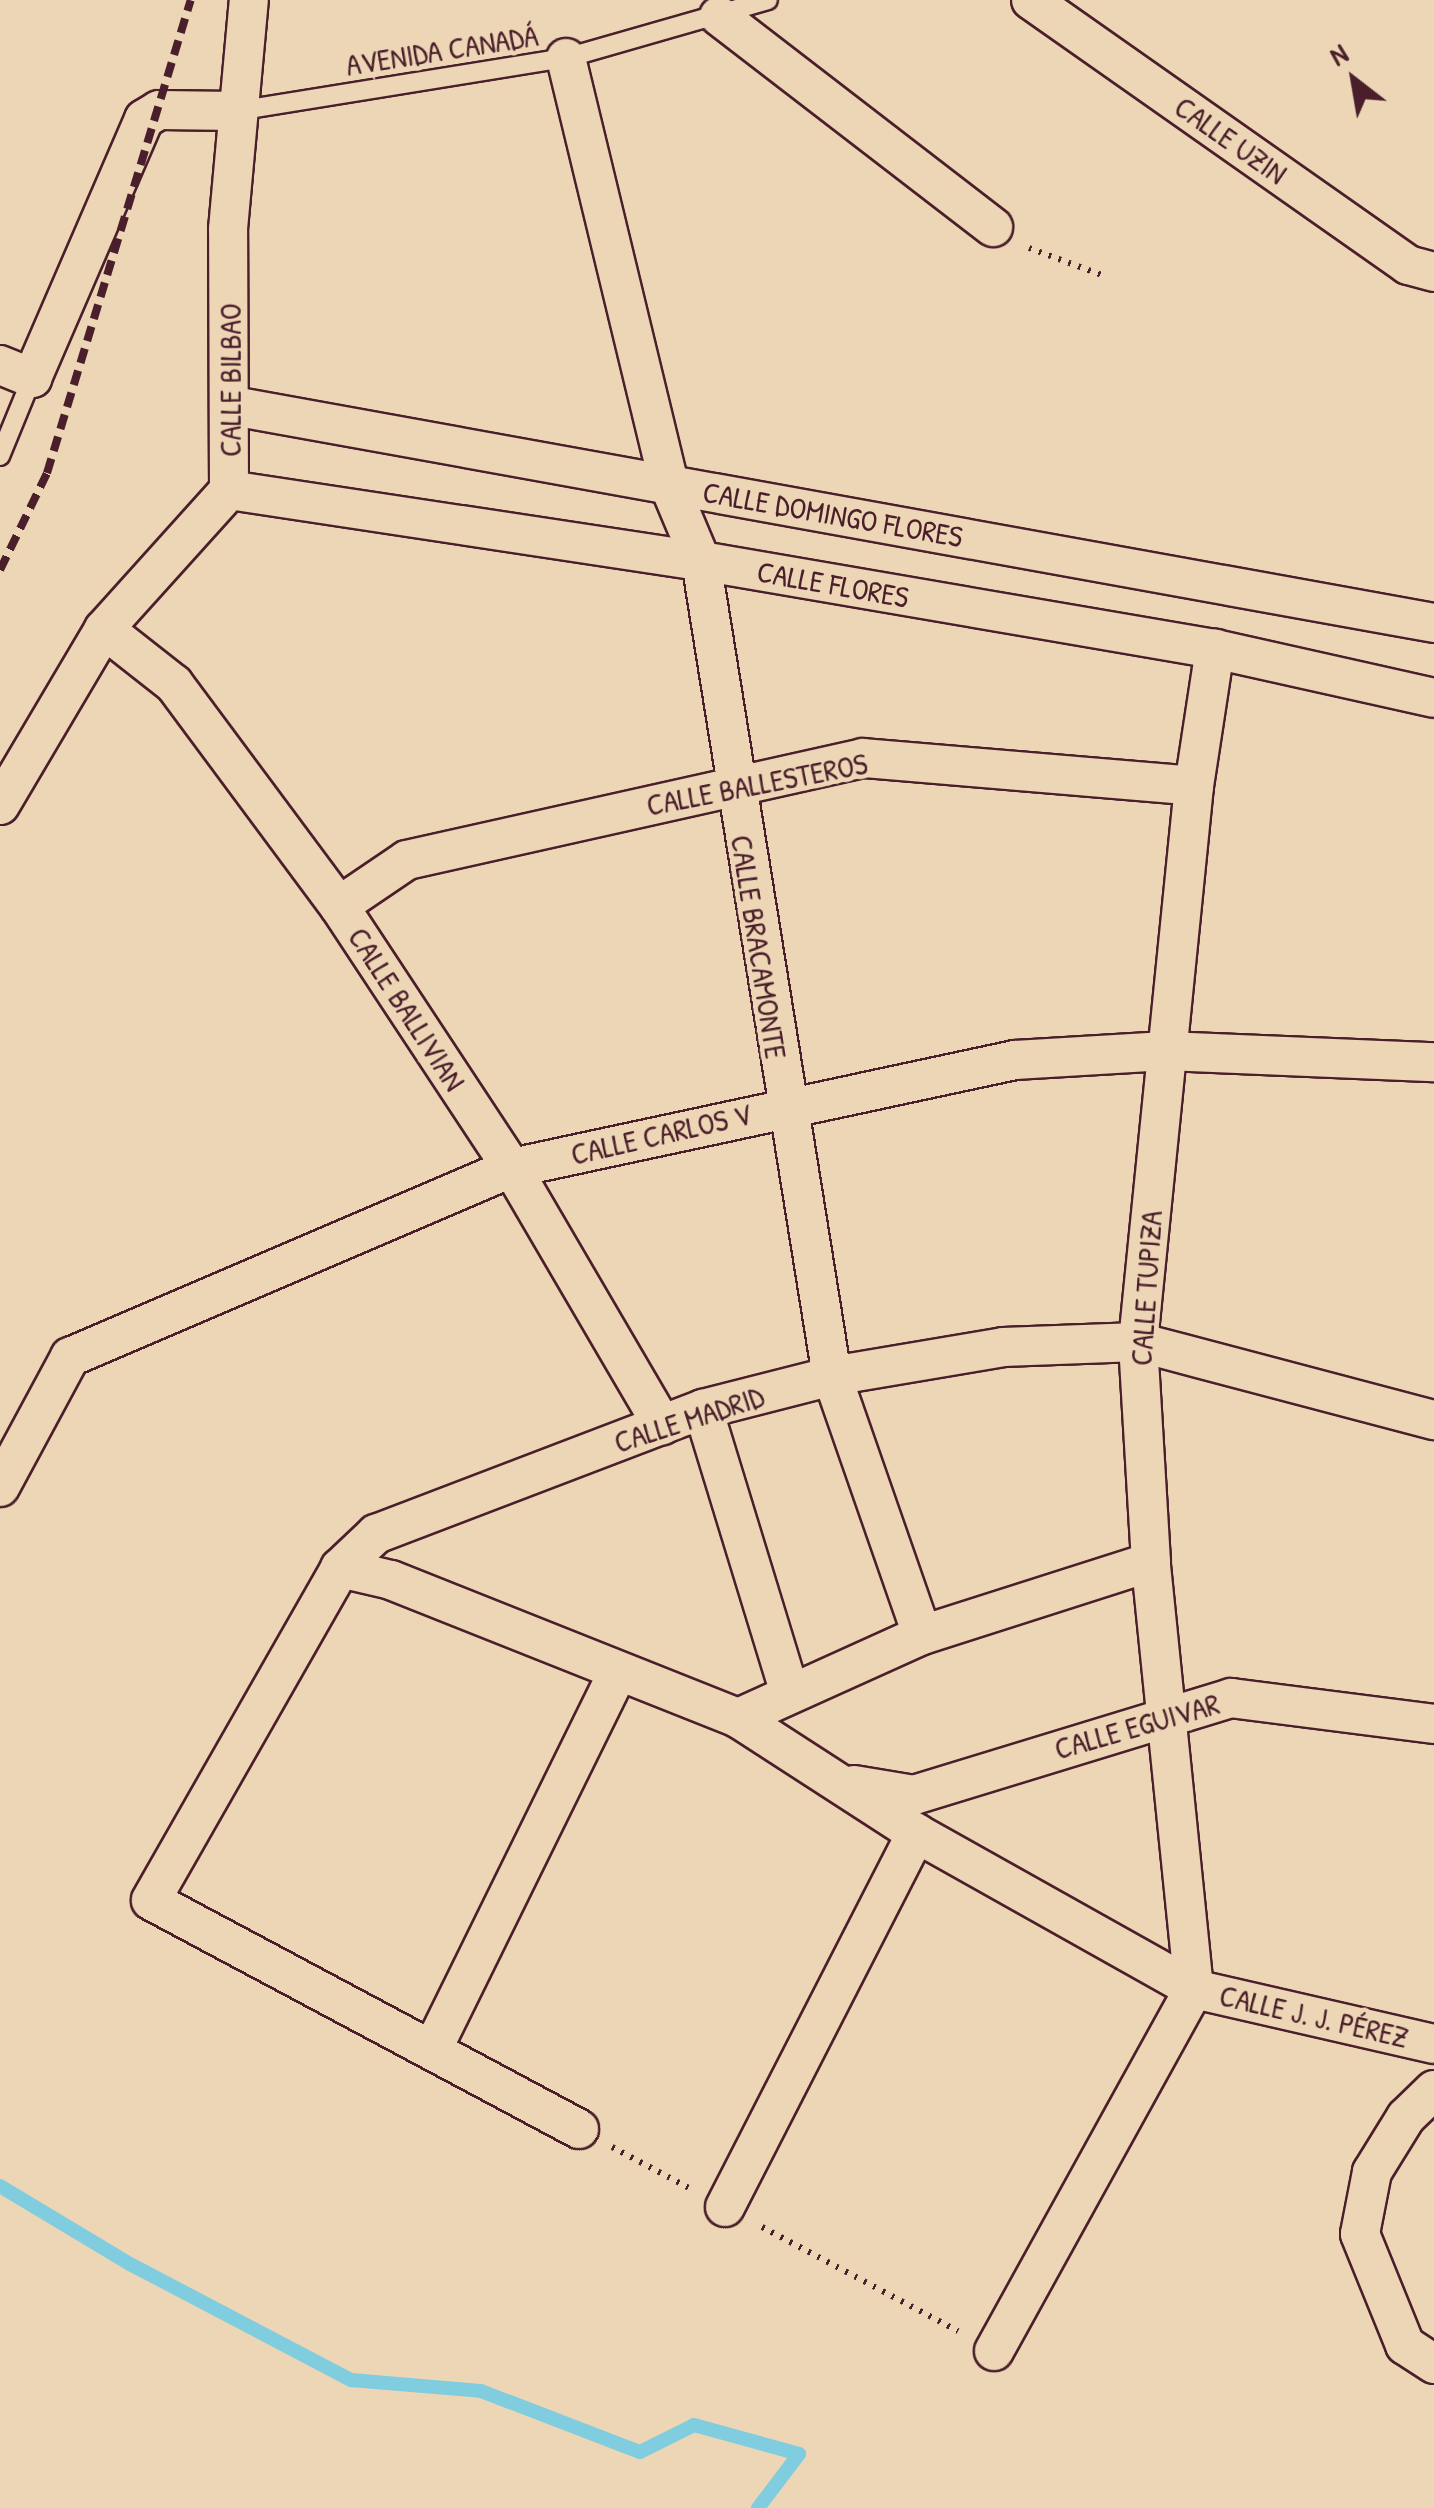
<!DOCTYPE html>
<meta charset="utf-8">
<style>
body{margin:0}
#map{position:relative;width:1434px;height:2508px;overflow:hidden;background:#edd6b5;font-family:"Patrick Hand",sans-serif}
div>[style]{position:absolute}
.stream>*{height:14px;margin:-7px;padding:0 7px;transform-origin:7px;border-radius:7px;background:#7fcdde}
.path>*{height:6px;margin-top:-3px;transform-origin:0;background:repeating-linear-gradient(90deg,#4a1f2b 0 2.5px,transparent 0 10.5px)}
.roads{filter:drop-shadow(2px 0 #4a1f2b) drop-shadow(-2px 0 #4a1f2b) drop-shadow(0 2px #4a1f2b) drop-shadow(0 -2px #4a1f2b)}
.service>*{height:18px;margin:-9px;padding:0 9px;transform-origin:9px;border-radius:9px;background:#edd6b5}
.minor>*{height:38px;margin:-19px;padding:0 19px;transform-origin:19px;border-radius:19px;background:#edd6b5}
.rail>*{height:8px;margin-top:-4px;transform-origin:0;background:repeating-linear-gradient(90deg,#4a1f2b 0 15px,transparent 0 23px)}
span{translate:-50% -50%;white-space:nowrap;text-align:center;line-height:1.15;-webkit-text-stroke:9px #edd6b5;paint-order:stroke}
.street-label{font-size:30px;color:#4a1f2b}
.north{position:absolute;left:1304px;top:30px;width:100px;height:100px;-webkit-text-stroke:8px #edd6b5;paint-order:stroke;rotate:329deg;font-size:28px;font-weight:700;line-height:40px;text-align:center;color:#4a1f2b}
.north::after{content:'';display:block;margin:auto;width:35px;height:45px;background:#4a1f2b;clip-path:polygon(50% 0,100% 100%,50% 72%,0 100%)}
</style>
<div id="map">
<div class="stream">
<div style="left:0;top:2186px;width:152px;rotate:31deg"></div>
<div style="left:130px;top:2264px;width:250px;rotate:27.7deg"></div>
<div style="left:351px;top:2380px;width:130px;rotate:4.8deg"></div>
<div style="left:481px;top:2391px;width:170px;rotate:21deg"></div>
<div style="left:640px;top:2452px;width:60px;rotate:-26.6deg"></div>
<div style="left:694px;top:2425px;width:109px;rotate:15.4deg"></div>
<div style="left:799px;top:2454px;width:68px;rotate:127.2deg"></div>
</div>
<div class="path">
<div style="left:1029px;top:248px;width:83px;rotate:20.4deg"></div>
<div style="left:612px;top:2147px;width:87px;rotate:28deg"></div>
<div style="left:762px;top:2227px;width:222px;rotate:28deg"></div>
</div>
<div class="roads">
<div class="service">
<div style="left:237px;top:111px;width:333px;rotate:-9.2deg"></div>
<div style="left:566px;top:58px;width:210px;rotate:-16deg"></div>
<div style="left:0;top:456px;width:84px;rotate:-67.7deg"></div>
</div>
<div class="minor">
<div style="left:1031px;top:0;width:461px;rotate:35.1deg"></div>
<div style="left:1408px;top:265px;width:27px;rotate:15deg"></div>
<div style="left:719px;top:16px;width:346px;rotate:37.6deg"></div>
<div style="left:566px;top:58px;width:439px;rotate:76.4deg"></div>
<div style="left:669px;top:485px;width:82px;rotate:67.2deg"></div>
<div style="left:701px;top:561px;width:825px;rotate:80.87deg"></div>
<div style="left:832px;top:1376px;width:274px;rotate:70.8deg"></div>
<div style="left:922px;top:1635px;width:202px;rotate:155.7deg"></div>
<div style="left:0;top:365px;width:35px;rotate:22deg"></div>
<div style="left:32px;top:378px;width:282px;rotate:-66.6deg"></div>
<div style="left:144px;top:119px;width:17px;rotate:-31deg"></div>
<div style="left:159px;top:110px;width:78px;rotate:0.7deg"></div>
<div style="left:233px;top:406px;width:1220px;rotate:10.24deg"></div>
<div style="left:229px;top:490px;width:477px;rotate:8.6deg"></div>
<div style="left:701px;top:561px;width:521px;rotate:9.72deg"></div>
<div style="left:1215px;top:649px;width:224px;rotate:12.6deg"></div>
<div style="left:104px;top:629px;width:89px;rotate:38.2deg"></div>
<div style="left:174px;top:684px;width:277px;rotate:53.4deg"></div>
<div style="left:339px;top:906px;width:314px;rotate:56.6deg"></div>
<div style="left:512px;top:1168px;width:298px;rotate:59.7deg"></div>
<div style="left:0;top:805px;width:204px;rotate:-59.4deg"></div>
<div style="left:104px;top:629px;width:187px;rotate:-48deg"></div>
<div style="left:229px;top:490px;width:261px;rotate:-90.2deg"></div>
<div style="left:228px;top:229px;width:230px;rotate:-84.8deg"></div>
<div style="left:339px;top:906px;width:82px;rotate:-34.1deg"></div>
<div style="left:407px;top:860px;width:467px;rotate:-12.6deg"></div>
<div style="left:863px;top:758px;width:332px;rotate:4.8deg"></div>
<div style="left:703px;top:1409px;width:295px;rotate:73deg"></div>
<div style="left:0;top:1487px;width:148px;rotate:-61.7deg"></div>
<div style="left:70px;top:1357px;width:481px;rotate:-23.2deg"></div>
<div style="left:512px;top:1168px;width:514px;rotate:-12.12deg"></div>
<div style="left:1015px;top:1060px;width:151px;rotate:-3.4deg"></div>
<div style="left:1166px;top:1051px;width:268px;rotate:2.4deg"></div>
<div style="left:340px;top:1568px;width:52px;rotate:13.2deg"></div>
<div style="left:391px;top:1580px;width:373px;rotate:21.7deg"></div>
<div style="left:738px;top:1718px;width:212px;rotate:32.9deg"></div>
<div style="left:916px;top:1833px;width:319px;rotate:29.3deg"></div>
<div style="left:1194px;top:1989px;width:246px;rotate:12.9deg"></div>
<div style="left:922px;top:1635px;width:240px;rotate:-17.7deg"></div>
<div style="left:854px;top:1785px;width:61px;rotate:9.5deg"></div>
<div style="left:914px;top:1795px;width:332px;rotate:-17deg"></div>
<div style="left:1231px;top:1698px;width:205px;rotate:7.3deg"></div>
<div style="left:1194px;top:1989px;width:429px;rotate:-95.8deg"></div>
<div style="left:1151px;top:1562px;width:220px;rotate:-93.4deg"></div>
<div style="left:1138px;top:1342px;width:559px;rotate:-84.25deg"></div>
<div style="left:1194px;top:786px;width:139px;rotate:-81.3deg"></div>
<div style="left:432px;top:2050px;width:421px;rotate:-63.8deg"></div>
<div style="left:1434px;top:2090px;width:39px;rotate:136deg"></div>
<div style="left:1406px;top:2117px;width:65px;rotate:121.7deg"></div>
<div style="left:1372px;top:2172px;width:63px;rotate:101deg"></div>
<div style="left:1360px;top:2234px;width:120px;rotate:67.9deg"></div>
<div style="left:1405px;top:2345px;width:35px;rotate:33deg"></div>
<div style="left:579px;top:2129px;width:485px;rotate:-151.9deg"></div>
<div style="left:151px;top:1900px;width:382px;rotate:-60.3deg"></div>
<div style="left:340px;top:1568px;width:50px;rotate:-43.4deg"></div>
<div style="left:376px;top:1534px;width:350px;rotate:-20.9deg"></div>
<div style="left:703px;top:1409px;width:133px;rotate:-14.3deg"></div>
<div style="left:832px;top:1376px;width:173px;rotate:-9.6deg"></div>
<div style="left:1003px;top:1347px;width:135px;rotate:-2.1deg"></div>
<div style="left:1138px;top:1342px;width:306px;rotate:14.8deg"></div>
<div style="left:725px;top:2207px;width:420px;rotate:-62.9deg"></div>
<div style="left:994px;top:2351px;width:414px;rotate:-61.1deg"></div>
</div>
</div>
<div class="rail">
<div style="left:0;top:570px;width:108px;rotate:-64.1deg"></div>
<div style="left:47px;top:473px;width:494px;rotate:-73.1deg"></div>
</div>
<div class="street-label">
<span style="left:442px;top:50px;rotate:-9deg">AVENIDA CANADÁ</span>
<span style="left:1231px;top:140px;rotate:35deg">CALLE UZIN</span>
<span style="left:230px;top:380px;rotate:-90deg">CALLE BILBAO</span>
<span style="left:833px;top:514px;rotate:10deg">CALLE DOMINGO FLORES</span>
<span style="left:833px;top:584px;rotate:10deg">CALLE FLORES</span>
<span style="left:757px;top:784px;rotate:-11deg">CALLE BALLESTEROS</span>
<span style="left:759px;top:947px;rotate:81deg">CALLE BRACAMONTE</span>
<span style="left:407px;top:1009px;rotate:57deg">CALLE BALLIVIAN</span>
<span style="left:661px;top:1134px;rotate:-13deg">CALLE CARLOS V</span>
<span style="left:1146px;top:1288px;rotate:-86deg">CALLE TUPIZA</span>
<span style="left:689px;top:1419px;rotate:-18deg">CALLE MADRID</span>
<span style="left:1137px;top:1726px;rotate:-16deg">CALLE EGUIVAR</span>
<span style="left:1314px;top:2016px;rotate:13deg">CALLE J. J. PÉREZ</span>
</div>
<div class="north">N</div>
</div>
